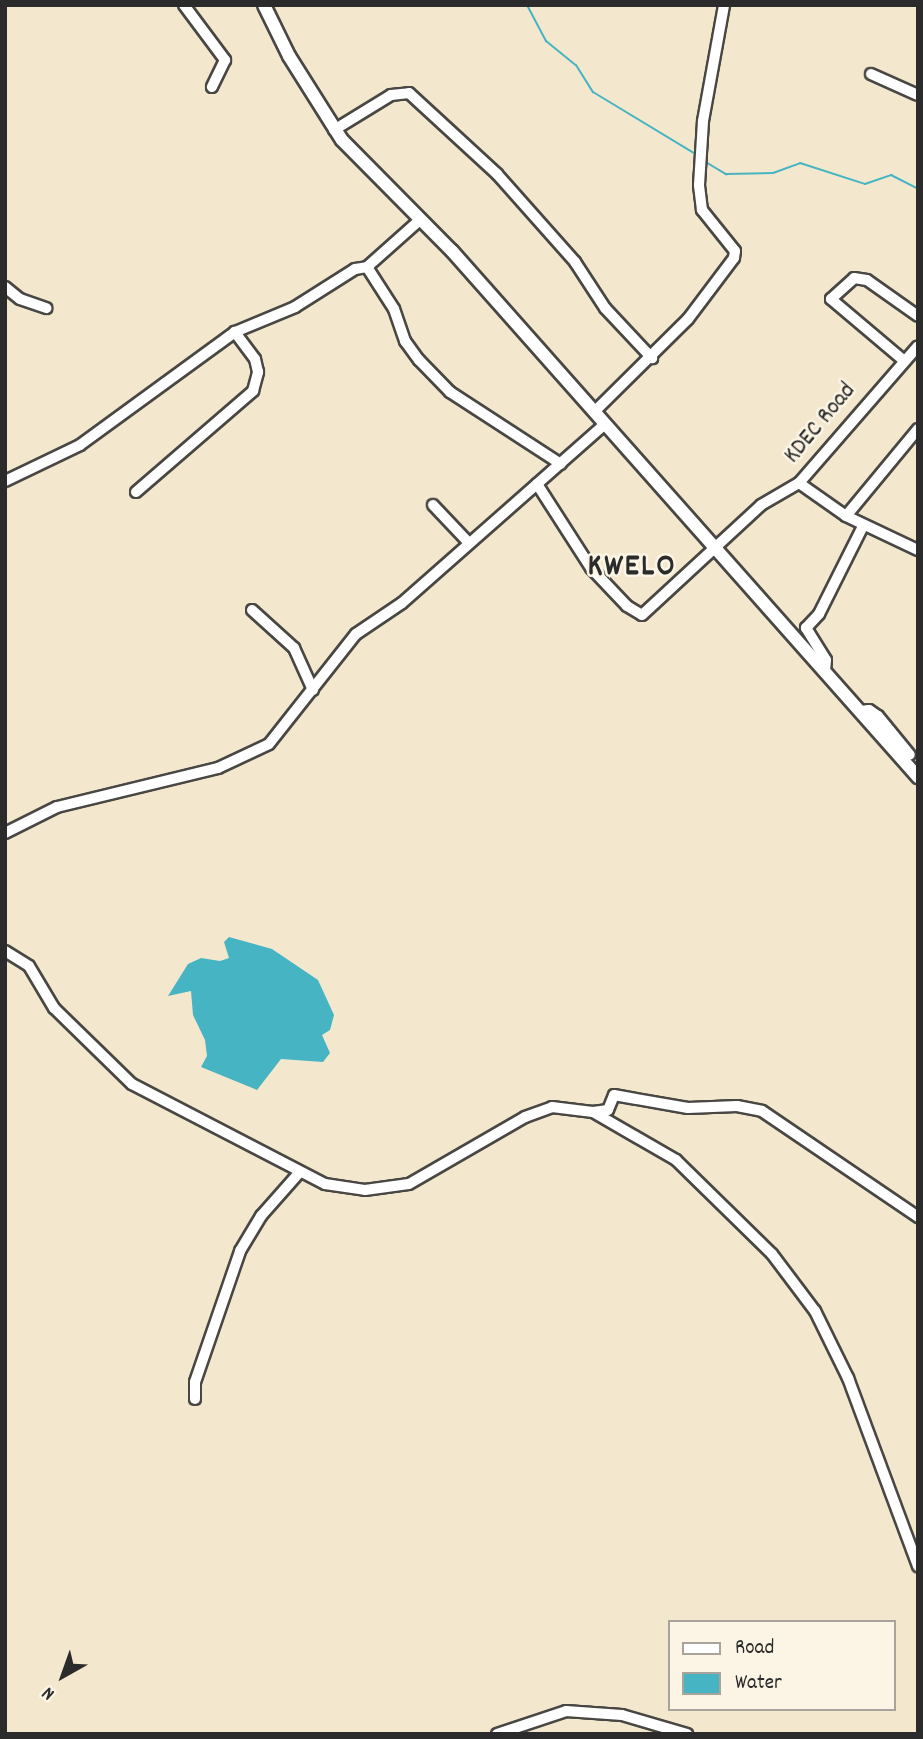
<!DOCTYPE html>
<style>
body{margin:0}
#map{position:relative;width:923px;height:1739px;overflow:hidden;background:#f3e8ce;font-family:Dekko,sans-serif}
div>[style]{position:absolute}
.water>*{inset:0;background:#47b4c3}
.stream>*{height:2px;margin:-1px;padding:0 1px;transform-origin:1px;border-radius:1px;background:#47b4c3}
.roads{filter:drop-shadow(2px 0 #494743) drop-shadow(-2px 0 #494743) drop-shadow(0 2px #494743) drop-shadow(0 -2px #494743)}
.minor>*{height:10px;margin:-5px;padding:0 5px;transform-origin:5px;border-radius:5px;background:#fff}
.major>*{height:12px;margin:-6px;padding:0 6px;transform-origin:6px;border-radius:6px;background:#fff}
span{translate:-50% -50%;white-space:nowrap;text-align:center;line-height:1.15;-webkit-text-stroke:5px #fcf5e5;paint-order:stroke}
.street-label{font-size:24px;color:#2b2b2b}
.district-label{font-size:32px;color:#2b2b2b;font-weight:700;letter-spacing:2px}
.frame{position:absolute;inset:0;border:7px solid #2b2b2b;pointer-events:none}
.legend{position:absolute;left:668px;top:1620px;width:228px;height:91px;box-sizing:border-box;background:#fcf5e5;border:2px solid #a8a49b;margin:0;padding:9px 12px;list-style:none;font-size:21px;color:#2b2b2b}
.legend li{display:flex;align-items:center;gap:14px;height:35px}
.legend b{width:35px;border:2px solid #a8a49b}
.north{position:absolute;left:28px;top:1641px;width:70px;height:70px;-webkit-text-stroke:5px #fcf5e5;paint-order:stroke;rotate:220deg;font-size:19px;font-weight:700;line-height:28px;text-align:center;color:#2b2b2b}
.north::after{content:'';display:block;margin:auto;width:24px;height:32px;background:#2b2b2b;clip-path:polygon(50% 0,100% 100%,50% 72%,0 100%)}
</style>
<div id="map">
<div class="water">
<div style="clip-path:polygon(229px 937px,272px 949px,318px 980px,334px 1015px,330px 1030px,322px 1035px,330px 1053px,323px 1062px,281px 1059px,257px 1090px,201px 1067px,207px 1056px,205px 1040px,193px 1015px,191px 991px,168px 996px,188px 964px,201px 958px,220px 961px,229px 958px,224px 942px)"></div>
</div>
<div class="stream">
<div style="left:527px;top:5px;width:41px;rotate:62.2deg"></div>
<div style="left:546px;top:41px;width:38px;rotate:39deg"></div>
<div style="left:576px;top:65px;width:32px;rotate:58deg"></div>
<div style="left:593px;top:92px;width:122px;rotate:31.2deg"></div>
<div style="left:704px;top:161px;width:26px;rotate:31deg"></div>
<div style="left:726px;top:174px;width:47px;rotate:-1.2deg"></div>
<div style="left:773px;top:173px;width:29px;rotate:-20deg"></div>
<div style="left:800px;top:163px;width:68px;rotate:17.9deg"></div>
<div style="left:865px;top:184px;width:28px;rotate:-19deg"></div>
<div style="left:891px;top:175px;width:30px;rotate:27deg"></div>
</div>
<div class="roads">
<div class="minor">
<div style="left:184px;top:5px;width:69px;rotate:53.3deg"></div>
<div style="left:225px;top:60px;width:30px;rotate:116deg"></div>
<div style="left:871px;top:74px;width:51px;rotate:24.1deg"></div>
<div style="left:334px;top:130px;width:67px;rotate:-31.6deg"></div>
<div style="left:391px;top:95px;width:18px;rotate:-6deg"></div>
<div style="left:409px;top:93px;width:120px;rotate:42.6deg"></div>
<div style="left:497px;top:174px;width:118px;rotate:48.4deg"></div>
<div style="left:575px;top:262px;width:55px;rotate:56.9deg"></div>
<div style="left:605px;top:308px;width:69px;rotate:46.8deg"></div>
<div style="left:367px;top:267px;width:50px;rotate:57.3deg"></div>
<div style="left:394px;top:309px;width:34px;rotate:71deg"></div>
<div style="left:405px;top:341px;width:24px;rotate:54deg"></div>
<div style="left:419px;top:360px;width:45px;rotate:45.9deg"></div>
<div style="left:450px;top:392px;width:132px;rotate:33deg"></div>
<div style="left:5px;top:287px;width:19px;rotate:39deg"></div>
<div style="left:20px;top:299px;width:28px;rotate:19deg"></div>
<div style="left:902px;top:359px;width:93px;rotate:-139.8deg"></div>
<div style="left:831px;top:299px;width:31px;rotate:-42deg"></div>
<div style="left:854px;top:278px;width:13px;rotate:9deg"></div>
<div style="left:867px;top:280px;width:62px;rotate:35.2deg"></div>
<div style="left:594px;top:412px;width:132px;rotate:-44.7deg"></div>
<div style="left:688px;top:319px;width:76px;rotate:-53deg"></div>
<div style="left:734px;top:258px;width:7px;rotate:-82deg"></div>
<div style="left:735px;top:251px;width:53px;rotate:-128.8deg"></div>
<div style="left:702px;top:210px;width:25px;rotate:-97deg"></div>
<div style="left:699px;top:185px;width:64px;rotate:-86.4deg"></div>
<div style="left:703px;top:121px;width:118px;rotate:-79.7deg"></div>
<div style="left:5px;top:481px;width:83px;rotate:-25.6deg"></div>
<div style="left:80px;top:445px;width:192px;rotate:-36.1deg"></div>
<div style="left:235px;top:332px;width:65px;rotate:-22.6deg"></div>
<div style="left:295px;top:307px;width:71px;rotate:-32.3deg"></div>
<div style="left:355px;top:269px;width:12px;rotate:-9deg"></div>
<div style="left:367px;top:267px;width:71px;rotate:-41.6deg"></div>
<div style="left:799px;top:483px;width:57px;rotate:35.1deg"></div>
<div style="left:846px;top:516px;width:80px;rotate:25.3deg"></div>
<div style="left:537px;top:484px;width:100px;rotate:57.3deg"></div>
<div style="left:591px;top:568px;width:52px;rotate:46.5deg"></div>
<div style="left:627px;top:606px;width:17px;rotate:31deg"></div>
<div style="left:642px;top:615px;width:162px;rotate:-42.7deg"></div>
<div style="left:761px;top:505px;width:44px;rotate:-30.1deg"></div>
<div style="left:799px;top:483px;width:181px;rotate:-49deg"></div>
<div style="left:136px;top:492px;width:155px;rotate:-40.8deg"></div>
<div style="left:253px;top:391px;width:20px;rotate:-75deg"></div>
<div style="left:258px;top:372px;width:13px;rotate:-103deg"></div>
<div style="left:255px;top:359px;width:34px;rotate:-127deg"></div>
<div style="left:433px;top:505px;width:51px;rotate:46.6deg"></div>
<div style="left:846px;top:516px;width:113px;rotate:-50.4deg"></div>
<div style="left:252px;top:610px;width:57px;rotate:42.1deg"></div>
<div style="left:294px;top:648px;width:46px;rotate:65.7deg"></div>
<div style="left:825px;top:671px;width:11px;rotate:-85deg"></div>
<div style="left:826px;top:660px;width:38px;rotate:-122deg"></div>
<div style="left:806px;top:628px;width:19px;rotate:-47deg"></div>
<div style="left:819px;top:614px;width:98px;rotate:-63.4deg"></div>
<div style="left:861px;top:711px;width:8px;rotate:-7deg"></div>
<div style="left:869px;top:710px;width:11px;rotate:34deg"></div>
<div style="left:878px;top:716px;width:50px;rotate:50.6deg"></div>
<div style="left:5px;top:833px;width:58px;rotate:-26.6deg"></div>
<div style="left:57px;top:807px;width:166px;rotate:-13.6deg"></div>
<div style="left:218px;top:768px;width:56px;rotate:-25.2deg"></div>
<div style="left:269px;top:744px;width:140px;rotate:-51.7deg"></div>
<div style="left:356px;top:634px;width:55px;rotate:-34deg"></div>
<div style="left:402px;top:603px;width:271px;rotate:-41.4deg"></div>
<div style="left:5px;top:951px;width:28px;rotate:32deg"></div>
<div style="left:29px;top:966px;width:49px;rotate:59.2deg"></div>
<div style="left:54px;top:1008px;width:109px;rotate:44.3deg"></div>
<div style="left:132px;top:1084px;width:217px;rotate:27.4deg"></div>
<div style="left:325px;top:1184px;width:40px;rotate:8.5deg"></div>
<div style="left:365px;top:1190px;width:44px;rotate:-7.8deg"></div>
<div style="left:409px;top:1184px;width:134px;rotate:-30deg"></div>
<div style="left:525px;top:1117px;width:29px;rotate:-20deg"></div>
<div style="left:552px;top:1107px;width:41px;rotate:7deg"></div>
<div style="left:593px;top:1112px;width:96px;rotate:30deg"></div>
<div style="left:676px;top:1160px;width:134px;rotate:44.4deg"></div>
<div style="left:772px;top:1254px;width:71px;rotate:53deg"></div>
<div style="left:815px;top:1311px;width:75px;rotate:63.8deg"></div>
<div style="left:848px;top:1378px;width:201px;rotate:69.6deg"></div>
<div style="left:593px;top:1112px;width:15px;rotate:-8deg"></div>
<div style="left:608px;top:1110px;width:16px;rotate:-68deg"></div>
<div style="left:614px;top:1095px;width:75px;rotate:10deg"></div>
<div style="left:688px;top:1108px;width:49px;rotate:-2.3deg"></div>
<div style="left:737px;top:1106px;width:25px;rotate:11deg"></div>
<div style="left:762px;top:1111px;width:189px;rotate:34.2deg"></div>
<div style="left:195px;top:1399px;width:17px;rotate:-90deg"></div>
<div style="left:195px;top:1382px;width:139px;rotate:-71deg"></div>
<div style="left:240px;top:1251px;width:41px;rotate:-59deg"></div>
<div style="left:261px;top:1216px;width:57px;rotate:-48.5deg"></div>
<div style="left:497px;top:1734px;width:73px;rotate:-18.4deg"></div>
<div style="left:566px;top:1711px;width:56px;rotate:4.1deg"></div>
<div style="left:622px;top:1715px;width:68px;rotate:16.3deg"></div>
</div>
<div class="major">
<div style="left:264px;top:5px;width:57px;rotate:63.9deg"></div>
<div style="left:289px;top:56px;width:99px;rotate:57.8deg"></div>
<div style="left:342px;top:140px;width:156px;rotate:45.3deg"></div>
<div style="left:452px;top:251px;width:703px;rotate:48.46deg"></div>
</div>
</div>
<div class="street-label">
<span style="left:821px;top:424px;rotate:-50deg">KDEC Road</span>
</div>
<div class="district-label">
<span style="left:632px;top:568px">KWELO</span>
</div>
<div class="frame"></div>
<ul class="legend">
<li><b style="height:9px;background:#fff"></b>Road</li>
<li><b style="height:19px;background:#47b4c3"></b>Water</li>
</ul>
<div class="north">N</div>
</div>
